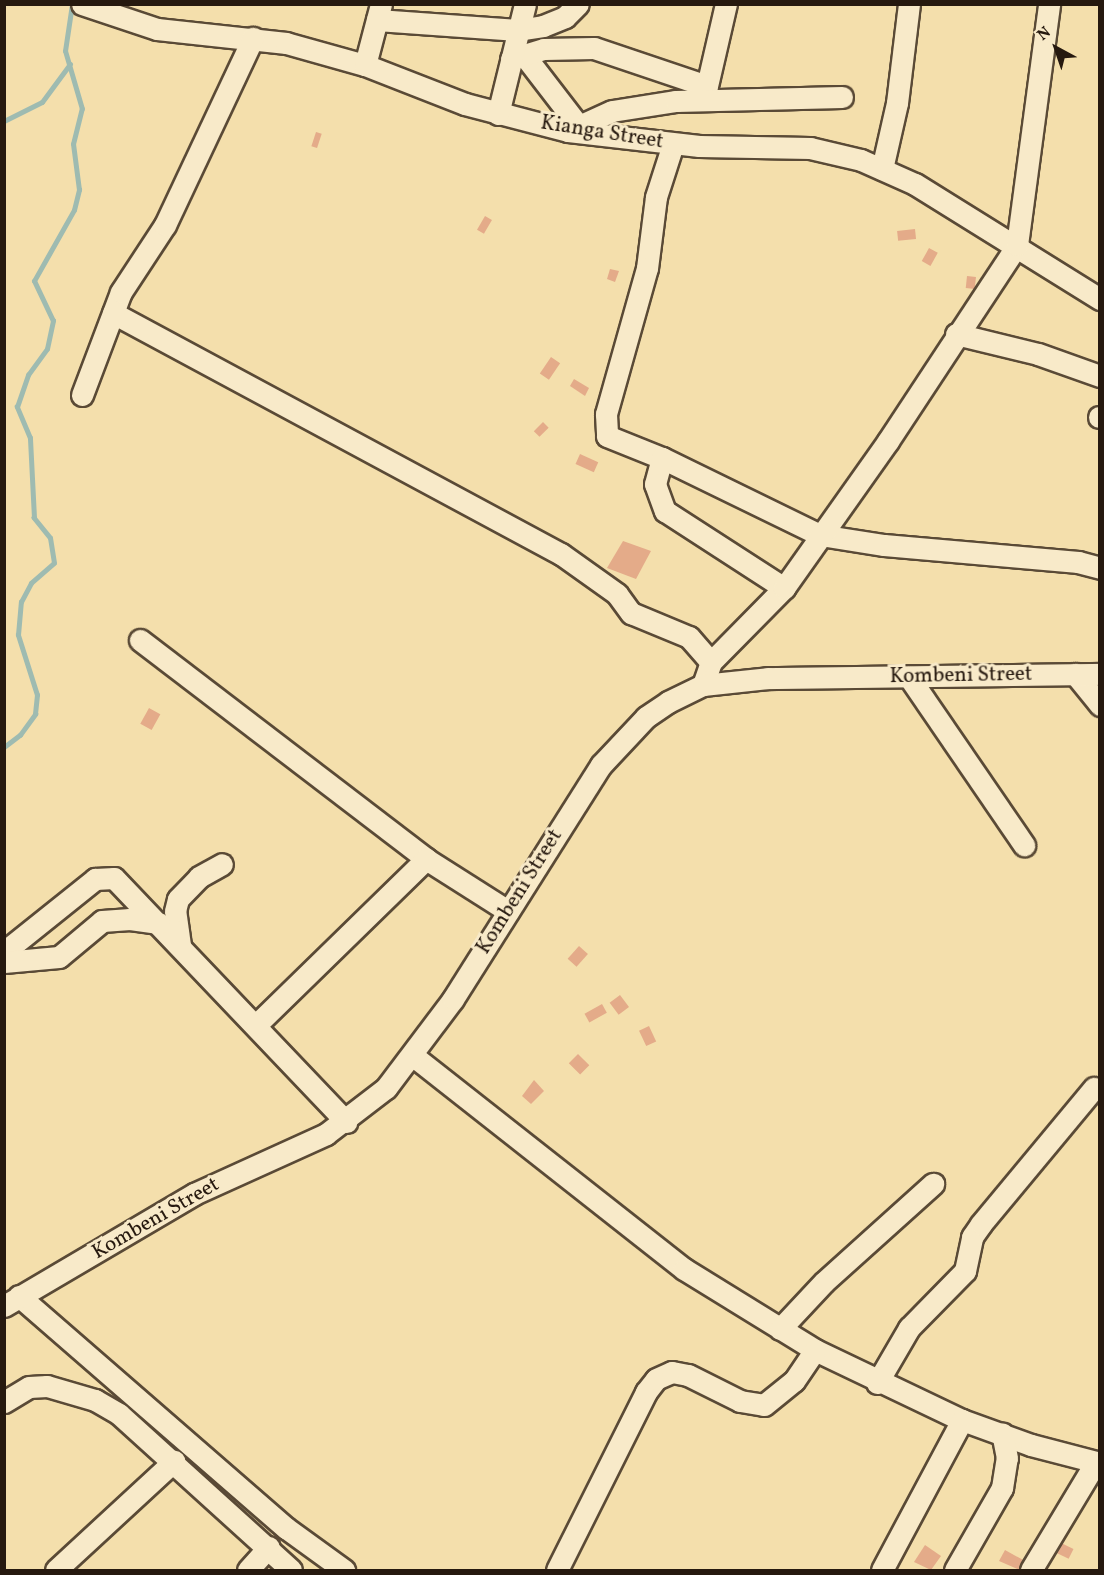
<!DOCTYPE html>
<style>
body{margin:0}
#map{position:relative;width:1104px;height:1575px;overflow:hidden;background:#f4dfac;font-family:Vollkorn,serif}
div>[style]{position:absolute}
.stream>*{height:4.5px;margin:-2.25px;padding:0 2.25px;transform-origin:2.25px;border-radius:2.25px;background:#9ebbb1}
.building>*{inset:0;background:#e4ab89;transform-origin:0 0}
.roads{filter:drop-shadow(2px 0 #5a4a36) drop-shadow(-2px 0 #5a4a36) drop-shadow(0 2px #5a4a36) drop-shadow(0 -2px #5a4a36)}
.minor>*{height:21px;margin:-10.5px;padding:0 10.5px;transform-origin:10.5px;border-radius:10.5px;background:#f8eac9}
span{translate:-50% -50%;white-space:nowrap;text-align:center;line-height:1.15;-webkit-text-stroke:6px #f8eac9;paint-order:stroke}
.street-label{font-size:21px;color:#26190f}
.frame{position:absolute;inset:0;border:6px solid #26190f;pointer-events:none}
.north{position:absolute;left:1026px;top:18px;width:60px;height:60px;-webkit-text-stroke:4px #f8eac9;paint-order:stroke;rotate:320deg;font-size:16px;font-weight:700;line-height:24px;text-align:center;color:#26190f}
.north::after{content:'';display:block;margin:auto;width:21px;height:27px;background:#26190f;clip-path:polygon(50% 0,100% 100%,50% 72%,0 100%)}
</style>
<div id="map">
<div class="stream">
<div style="left:4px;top:121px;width:42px;rotate:-26.6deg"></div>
<div style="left:42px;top:102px;width:47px;rotate:-53.6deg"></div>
<div style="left:4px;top:747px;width:20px;rotate:-37deg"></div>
<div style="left:20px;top:735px;width:26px;rotate:-54deg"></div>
<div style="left:35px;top:714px;width:19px;rotate:-84deg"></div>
<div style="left:37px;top:695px;width:63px;rotate:-107.6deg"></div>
<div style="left:18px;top:635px;width:33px;rotate:-85deg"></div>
<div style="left:21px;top:602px;width:21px;rotate:-62deg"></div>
<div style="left:31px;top:583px;width:30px;rotate:-41deg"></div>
<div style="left:54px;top:563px;width:25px;rotate:-99deg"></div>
<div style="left:50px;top:538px;width:26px;rotate:-129deg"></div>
<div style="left:34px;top:518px;width:80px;rotate:-92.9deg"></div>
<div style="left:30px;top:438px;width:34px;rotate:-113deg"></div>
<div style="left:17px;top:407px;width:34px;rotate:-71deg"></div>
<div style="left:28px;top:375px;width:32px;rotate:-54deg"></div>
<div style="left:47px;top:349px;width:29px;rotate:-78deg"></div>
<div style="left:53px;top:321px;width:44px;rotate:-115.4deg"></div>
<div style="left:34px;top:281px;width:81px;rotate:-60.6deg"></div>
<div style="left:74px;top:210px;width:21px;rotate:-76deg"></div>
<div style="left:79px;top:190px;width:46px;rotate:-97.4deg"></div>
<div style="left:73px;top:144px;width:36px;rotate:-76deg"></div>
<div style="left:82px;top:109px;width:60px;rotate:-106.3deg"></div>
<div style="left:65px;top:51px;width:48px;rotate:-81.5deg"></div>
</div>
<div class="building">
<div style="left:316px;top:132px;width:6px;height:15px;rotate:18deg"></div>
<div style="left:485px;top:216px;width:8px;height:16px;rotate:30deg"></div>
<div style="left:915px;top:229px;width:10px;height:18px;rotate:84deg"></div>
<div style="left:929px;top:248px;width:10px;height:15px;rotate:29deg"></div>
<div style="clip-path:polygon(610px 269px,619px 271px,615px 282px,607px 279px)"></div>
<div style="left:967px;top:276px;width:9px;height:12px;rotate:6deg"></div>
<div style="left:551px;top:357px;width:11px;height:20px;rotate:34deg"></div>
<div style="clip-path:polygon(574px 379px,589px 388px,585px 396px,570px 386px)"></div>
<div style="left:543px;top:422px;width:8px;height:13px;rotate:45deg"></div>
<div style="left:580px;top:454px;width:20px;height:11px;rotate:24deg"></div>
<div style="clip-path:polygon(623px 541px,651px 551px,636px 579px,607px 568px)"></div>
<div style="left:149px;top:708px;width:13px;height:18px;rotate:29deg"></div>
<div style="left:579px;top:946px;width:12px;height:17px;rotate:42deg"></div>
<div style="left:620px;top:995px;width:15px;height:13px;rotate:53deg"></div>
<div style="left:602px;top:1004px;width:10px;height:20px;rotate:61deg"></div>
<div style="left:649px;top:1026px;width:17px;height:11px;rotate:65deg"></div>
<div style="left:578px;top:1054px;width:16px;height:13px;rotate:45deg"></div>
<div style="clip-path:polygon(534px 1080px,544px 1091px,531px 1104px,522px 1096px)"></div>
<div style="left:1051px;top:1538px;width:25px;height:11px;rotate:26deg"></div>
<div style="clip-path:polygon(925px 1545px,941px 1556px,931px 1570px,914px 1562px)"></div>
<div style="clip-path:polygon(1005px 1550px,1025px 1561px,1020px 1570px,999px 1561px)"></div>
</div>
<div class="roads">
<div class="minor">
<div style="left:82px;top:4px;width:79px;rotate:18.4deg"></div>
<div style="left:157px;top:29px;width:130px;rotate:6.2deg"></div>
<div style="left:286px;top:43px;width:82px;rotate:15.6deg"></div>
<div style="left:365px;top:65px;width:107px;rotate:21.3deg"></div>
<div style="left:465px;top:104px;width:106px;rotate:14.7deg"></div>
<div style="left:568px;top:131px;width:132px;rotate:6.5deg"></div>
<div style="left:699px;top:146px;width:111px;rotate:1deg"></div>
<div style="left:810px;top:148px;width:52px;rotate:13.2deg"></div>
<div style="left:861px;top:160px;width:59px;rotate:24deg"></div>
<div style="left:915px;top:184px;width:218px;rotate:31.9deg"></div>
<div style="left:377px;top:20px;width:141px;rotate:4.1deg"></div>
<div style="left:518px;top:30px;width:25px;rotate:-9deg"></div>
<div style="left:543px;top:26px;width:24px;rotate:-22deg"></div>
<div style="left:565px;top:17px;width:18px;rotate:-45deg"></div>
<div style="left:524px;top:55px;width:88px;rotate:52.4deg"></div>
<div style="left:511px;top:59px;width:34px;rotate:-17deg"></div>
<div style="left:544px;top:49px;width:50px;rotate:-1.1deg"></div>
<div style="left:594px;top:48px;width:119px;rotate:18.6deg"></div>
<div style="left:365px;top:65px;width:63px;rotate:-75.3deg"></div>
<div style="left:704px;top:99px;width:98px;rotate:-77deg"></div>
<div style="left:498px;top:114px;width:113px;rotate:-76.2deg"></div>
<div style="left:568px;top:131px;width:48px;rotate:-24.4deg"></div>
<div style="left:612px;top:111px;width:65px;rotate:-8.9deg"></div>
<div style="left:676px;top:101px;width:166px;rotate:-1.4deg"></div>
<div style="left:673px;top:144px;width:56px;rotate:107.8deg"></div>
<div style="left:656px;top:197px;width:72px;rotate:97.2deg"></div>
<div style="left:647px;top:268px;width:152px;rotate:105.7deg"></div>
<div style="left:606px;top:414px;width:22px;rotate:87deg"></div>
<div style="left:607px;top:436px;width:59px;rotate:21.8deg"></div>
<div style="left:662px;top:458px;width:176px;rotate:26deg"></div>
<div style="left:820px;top:535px;width:65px;rotate:8.9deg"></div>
<div style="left:884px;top:545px;width:195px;rotate:5deg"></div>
<div style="left:1078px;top:562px;width:23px;rotate:15deg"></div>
<div style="left:882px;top:169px;width:68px;rotate:-77.2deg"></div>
<div style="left:897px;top:103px;width:100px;rotate:-83.1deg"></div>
<div style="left:113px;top:313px;width:509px;rotate:28.28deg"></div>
<div style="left:561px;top:554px;width:69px;rotate:35.5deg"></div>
<div style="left:617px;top:594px;width:24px;rotate:54deg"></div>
<div style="left:631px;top:613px;width:63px;rotate:22.5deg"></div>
<div style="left:689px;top:637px;width:33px;rotate:49deg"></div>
<div style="left:956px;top:334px;width:84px;rotate:13.7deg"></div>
<div style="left:1038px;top:354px;width:66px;rotate:19.5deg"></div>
<div style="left:82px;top:395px;width:110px;rotate:-69.3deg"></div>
<div style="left:121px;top:292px;width:80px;rotate:-56.7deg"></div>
<div style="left:165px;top:225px;width:207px;rotate:-64.8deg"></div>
<div style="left:1099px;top:417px;width:1px"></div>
<div style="left:662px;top:458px;width:27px;rotate:105deg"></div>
<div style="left:655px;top:484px;width:29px;rotate:70deg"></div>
<div style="left:665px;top:511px;width:142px;rotate:32.9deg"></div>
<div style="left:140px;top:640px;width:360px;rotate:37.4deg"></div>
<div style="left:426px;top:859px;width:97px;rotate:32.4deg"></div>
<div style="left:1075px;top:674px;width:40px;rotate:51deg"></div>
<div style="left:909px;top:677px;width:204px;rotate:55.6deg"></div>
<div style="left:703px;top:685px;width:24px;rotate:-71deg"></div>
<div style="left:711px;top:662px;width:104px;rotate:-45.4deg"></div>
<div style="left:784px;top:588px;width:180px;rotate:-54.7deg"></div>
<div style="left:888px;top:441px;width:235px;rotate:-56.6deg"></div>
<div style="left:1017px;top:245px;width:243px;rotate:-82.4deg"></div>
<div style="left:180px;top:945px;width:34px;rotate:-98deg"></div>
<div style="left:175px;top:911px;width:12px;rotate:-76deg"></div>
<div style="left:178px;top:899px;width:30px;rotate:-46deg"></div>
<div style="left:199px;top:877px;width:26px;rotate:-29deg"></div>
<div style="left:4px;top:952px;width:117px;rotate:-38.7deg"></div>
<div style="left:95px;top:879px;width:19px;rotate:-3deg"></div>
<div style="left:114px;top:878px;width:337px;rotate:46.4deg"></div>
<div style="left:4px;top:962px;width:55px;rotate:-5.2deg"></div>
<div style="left:59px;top:957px;width:56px;rotate:-39.9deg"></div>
<div style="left:102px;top:921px;width:28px;rotate:-4deg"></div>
<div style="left:130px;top:919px;width:29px;rotate:8deg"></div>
<div style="left:256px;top:1025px;width:238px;rotate:-44.3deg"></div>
<div style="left:412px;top:1055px;width:346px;rotate:38.2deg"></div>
<div style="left:684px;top:1269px;width:154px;rotate:31.7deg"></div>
<div style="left:815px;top:1350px;width:163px;rotate:25.5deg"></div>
<div style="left:962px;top:1420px;width:73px;rotate:19.9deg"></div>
<div style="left:1031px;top:1445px;width:71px;rotate:14.6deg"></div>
<div style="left:19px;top:1296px;width:354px;rotate:41deg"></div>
<div style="left:286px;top:1528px;width:72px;rotate:35.9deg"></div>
<div style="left:4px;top:1306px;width:221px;rotate:-30.5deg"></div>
<div style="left:194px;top:1194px;width:145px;rotate:-24.4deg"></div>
<div style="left:326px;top:1134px;width:76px;rotate:-37.5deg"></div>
<div style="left:386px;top:1088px;width:111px;rotate:-53deg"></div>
<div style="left:453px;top:999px;width:277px;rotate:-57.7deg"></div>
<div style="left:601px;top:765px;width:66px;rotate:-46.8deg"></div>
<div style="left:646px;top:717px;width:27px;rotate:-34deg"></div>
<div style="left:668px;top:702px;width:39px;rotate:-26deg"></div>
<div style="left:703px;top:685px;width:65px;rotate:-6.1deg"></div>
<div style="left:768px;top:678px;width:332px;rotate:-0.7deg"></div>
<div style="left:780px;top:1329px;width:64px;rotate:-46.9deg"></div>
<div style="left:824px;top:1282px;width:147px;rotate:-42deg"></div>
<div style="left:877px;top:1383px;width:64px;rotate:-59.8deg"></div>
<div style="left:909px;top:1328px;width:80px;rotate:-45.5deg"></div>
<div style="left:965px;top:1271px;width:35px;rotate:-78deg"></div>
<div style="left:972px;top:1237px;width:16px;rotate:-55deg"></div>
<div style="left:981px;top:1224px;width:177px;rotate:-50.3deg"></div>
<div style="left:4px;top:1402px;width:29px;rotate:-31deg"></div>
<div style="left:29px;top:1387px;width:18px;rotate:-3deg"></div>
<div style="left:47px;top:1386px;width:50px;rotate:16.3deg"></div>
<div style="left:95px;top:1400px;width:28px;rotate:30deg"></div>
<div style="left:119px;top:1414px;width:232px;rotate:42.2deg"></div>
<div style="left:56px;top:1570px;width:161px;rotate:-42.7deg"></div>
<div style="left:248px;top:1570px;width:31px;rotate:-48deg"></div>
<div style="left:557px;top:1570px;width:199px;rotate:-63.4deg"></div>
<div style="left:646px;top:1392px;width:16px;rotate:-52deg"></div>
<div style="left:656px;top:1379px;width:17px;rotate:-24deg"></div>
<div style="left:672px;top:1372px;width:16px;rotate:11deg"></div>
<div style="left:688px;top:1375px;width:58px;rotate:26.6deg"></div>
<div style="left:740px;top:1401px;width:24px;rotate:9deg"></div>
<div style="left:764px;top:1405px;width:38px;rotate:-39deg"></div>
<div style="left:794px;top:1381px;width:37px;rotate:-56deg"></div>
<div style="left:882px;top:1570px;width:170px;rotate:-61.9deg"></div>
<div style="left:955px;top:1570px;width:95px;rotate:-60.2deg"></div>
<div style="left:1002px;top:1488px;width:30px;rotate:-81deg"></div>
<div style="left:1007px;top:1458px;width:25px;rotate:-101deg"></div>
<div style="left:1031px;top:1570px;width:126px;rotate:-59deg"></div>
</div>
</div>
<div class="street-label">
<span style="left:602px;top:133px;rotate:9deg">Kianga Street</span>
<span style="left:961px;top:676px;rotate:-1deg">Kombeni Street</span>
<span style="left:520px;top:892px;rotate:-58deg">Kombeni Street</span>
<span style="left:156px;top:1219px;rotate:-30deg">Kombeni Street</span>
</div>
<div class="frame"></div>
<div class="north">N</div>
</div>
